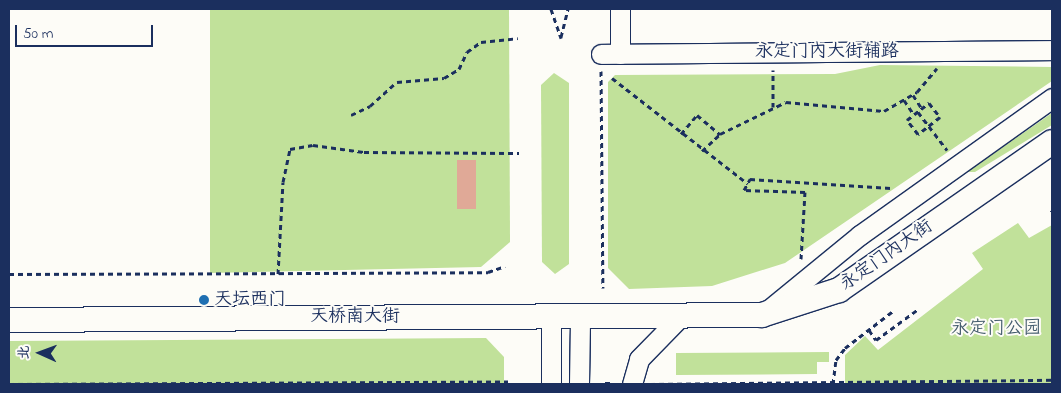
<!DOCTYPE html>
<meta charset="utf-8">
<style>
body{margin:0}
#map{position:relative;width:1061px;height:393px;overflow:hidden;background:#fdfcf7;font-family:"Indie Flower","LXGW WenKai TC",sans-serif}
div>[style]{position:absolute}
.green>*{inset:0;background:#c1e19a}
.building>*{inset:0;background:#e0a997;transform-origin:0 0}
.path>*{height:3px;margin-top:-1.5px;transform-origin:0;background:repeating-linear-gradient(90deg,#1b2f5e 0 5px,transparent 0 9px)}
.roads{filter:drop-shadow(1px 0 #1b2f5e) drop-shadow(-1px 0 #1b2f5e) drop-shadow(0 1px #1b2f5e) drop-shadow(0 -1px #1b2f5e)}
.minor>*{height:19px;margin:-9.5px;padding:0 9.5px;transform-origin:9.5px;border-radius:9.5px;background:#fdfcf7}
.major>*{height:24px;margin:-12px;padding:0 12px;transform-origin:12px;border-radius:12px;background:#fdfcf7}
.dots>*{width:14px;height:14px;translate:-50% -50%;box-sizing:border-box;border:2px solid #fdfcf7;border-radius:50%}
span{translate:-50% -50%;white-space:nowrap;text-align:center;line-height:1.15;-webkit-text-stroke:4px #fdfcf7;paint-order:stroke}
.street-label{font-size:18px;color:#1b2f5e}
.poi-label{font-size:18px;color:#1b2f5e}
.left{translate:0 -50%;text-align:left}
.park-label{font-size:18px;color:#445c6d}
.frame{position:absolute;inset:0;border:10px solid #1b2f5e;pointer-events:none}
.north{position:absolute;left:15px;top:328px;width:50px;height:50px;-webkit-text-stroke:4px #fdfcf7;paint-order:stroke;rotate:272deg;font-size:14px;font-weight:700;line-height:20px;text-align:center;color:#1b2f5e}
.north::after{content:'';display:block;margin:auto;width:18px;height:22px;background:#1b2f5e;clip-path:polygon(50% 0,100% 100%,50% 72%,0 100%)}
.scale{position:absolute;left:15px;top:25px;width:138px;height:22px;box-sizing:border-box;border:2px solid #1b2f5e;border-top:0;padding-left:6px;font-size:15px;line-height:18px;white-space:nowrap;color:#1b2f5e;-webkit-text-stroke:4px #fdfcf7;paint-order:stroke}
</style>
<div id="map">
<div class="green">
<div style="clip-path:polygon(210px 9px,509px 9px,510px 242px,481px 267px,210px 273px)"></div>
<div style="clip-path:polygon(880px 65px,1052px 67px,1052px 81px,785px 263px,712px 286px,629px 289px,608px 268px,608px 82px,615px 75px,835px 74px)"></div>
<div style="clip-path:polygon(554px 73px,569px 83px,569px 264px,555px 274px,542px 262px,541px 85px)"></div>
<div style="clip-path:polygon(1052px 113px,1052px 125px,975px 172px,967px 172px)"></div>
<div style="clip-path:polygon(1018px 223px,1029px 238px,1052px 225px,1052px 384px,845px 384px,845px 355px,865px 336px,878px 350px,983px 269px,972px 253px)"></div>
<div style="clip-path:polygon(486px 338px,504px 357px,504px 384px,9px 384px,9px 341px)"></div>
<div style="clip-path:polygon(829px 352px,829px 362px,817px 362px,817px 374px,676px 375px,676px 353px)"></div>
</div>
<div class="building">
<div style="left:457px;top:160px;width:19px;height:49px"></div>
</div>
<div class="path">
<div style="left:551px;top:9px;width:31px;rotate:71deg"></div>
<div style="left:561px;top:37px;width:29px;rotate:-76deg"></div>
<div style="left:601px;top:71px;width:217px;rotate:89.5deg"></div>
<div style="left:612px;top:78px;width:172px;rotate:37.9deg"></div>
<div style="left:913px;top:95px;width:17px;rotate:57deg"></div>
<div style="left:904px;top:100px;width:18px;rotate:56deg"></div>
<div style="left:929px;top:103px;width:18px;rotate:52deg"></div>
<div style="left:940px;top:117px;width:28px;rotate:142deg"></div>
<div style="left:918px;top:134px;width:18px;rotate:-128deg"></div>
<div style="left:907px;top:120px;width:28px;rotate:-38deg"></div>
<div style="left:773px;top:107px;width:37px;rotate:-90deg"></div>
<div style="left:918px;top:112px;width:48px;rotate:52.7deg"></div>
<div style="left:351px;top:115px;width:21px;rotate:-25deg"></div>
<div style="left:370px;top:106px;width:36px;rotate:-42deg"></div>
<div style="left:397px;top:82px;width:47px;rotate:-4.9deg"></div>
<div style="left:444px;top:78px;width:17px;rotate:-31deg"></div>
<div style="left:459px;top:69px;width:19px;rotate:-65deg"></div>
<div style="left:467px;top:52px;width:17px;rotate:-36deg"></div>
<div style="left:481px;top:42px;width:37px;rotate:-6deg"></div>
<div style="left:681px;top:134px;width:25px;rotate:-50deg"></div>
<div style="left:697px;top:115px;width:30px;rotate:40deg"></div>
<div style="left:702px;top:151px;width:25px;rotate:-43deg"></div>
<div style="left:720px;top:134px;width:73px;rotate:-25.9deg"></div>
<div style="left:786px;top:102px;width:98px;rotate:5.2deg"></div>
<div style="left:884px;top:111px;width:38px;rotate:-30deg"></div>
<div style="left:917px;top:92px;width:31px;rotate:-50deg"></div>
<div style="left:1051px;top:212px;width:1px;rotate:-45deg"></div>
<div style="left:801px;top:259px;width:67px;rotate:-86.6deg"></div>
<div style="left:805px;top:192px;width:61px;rotate:-178.1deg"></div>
<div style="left:744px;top:190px;width:13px;rotate:-61deg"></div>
<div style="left:750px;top:179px;width:141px;rotate:3.7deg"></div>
<div style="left:9px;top:274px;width:479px;rotate:-0.2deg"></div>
<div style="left:488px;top:272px;width:18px;rotate:-19deg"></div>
<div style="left:278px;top:274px;width:92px;rotate:-86.9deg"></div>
<div style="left:283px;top:182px;width:34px;rotate:-78deg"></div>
<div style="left:290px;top:149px;width:23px;rotate:-10deg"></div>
<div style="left:313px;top:145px;width:51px;rotate:7.8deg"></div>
<div style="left:364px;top:152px;width:155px;rotate:0.4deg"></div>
<div style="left:869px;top:330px;width:12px;rotate:55deg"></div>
<div style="left:876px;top:340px;width:51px;rotate:-36.2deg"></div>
<div style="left:605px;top:383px;width:9px"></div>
<div style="left:9px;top:384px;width:499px;rotate:-0.3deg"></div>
<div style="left:650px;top:384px;width:402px;rotate:-0.6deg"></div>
<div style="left:833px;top:384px;width:24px;rotate:-83deg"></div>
<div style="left:836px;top:360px;width:15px;rotate:-53deg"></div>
<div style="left:845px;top:348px;width:61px;rotate:-37.6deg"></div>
</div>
<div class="roads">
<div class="minor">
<div style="left:620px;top:9px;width:45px;rotate:90deg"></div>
<div style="left:601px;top:54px;width:451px;rotate:-0.5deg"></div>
<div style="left:767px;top:311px;width:120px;rotate:-39.3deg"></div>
<div style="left:860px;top:235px;width:236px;rotate:-35.5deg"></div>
<div style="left:551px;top:384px;width:68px;rotate:-90deg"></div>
<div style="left:579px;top:384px;width:67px;rotate:-89.1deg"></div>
<div style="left:632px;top:384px;width:26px;rotate:-74deg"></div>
<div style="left:639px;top:359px;width:60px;rotate:-45.7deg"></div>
</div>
<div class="major">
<div style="left:9px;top:320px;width:753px;rotate:-0.38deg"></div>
<div style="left:762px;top:315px;width:81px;rotate:-18deg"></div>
<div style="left:839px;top:290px;width:259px;rotate:-34.8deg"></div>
</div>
</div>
<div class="dots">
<div style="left:204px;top:300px;background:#1f6fb2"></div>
</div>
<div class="street-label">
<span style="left:827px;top:52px">永定门内大街辅路</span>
<span style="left:887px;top:256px;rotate:-35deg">永定门内大街</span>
<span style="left:355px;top:317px">天桥南大街</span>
</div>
<div class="poi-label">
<span class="left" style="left:214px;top:300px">天坛西门</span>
</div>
<div class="park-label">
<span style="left:996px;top:329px">永定门公园</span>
</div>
<div class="frame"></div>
<div class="north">北</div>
<div class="scale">50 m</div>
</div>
